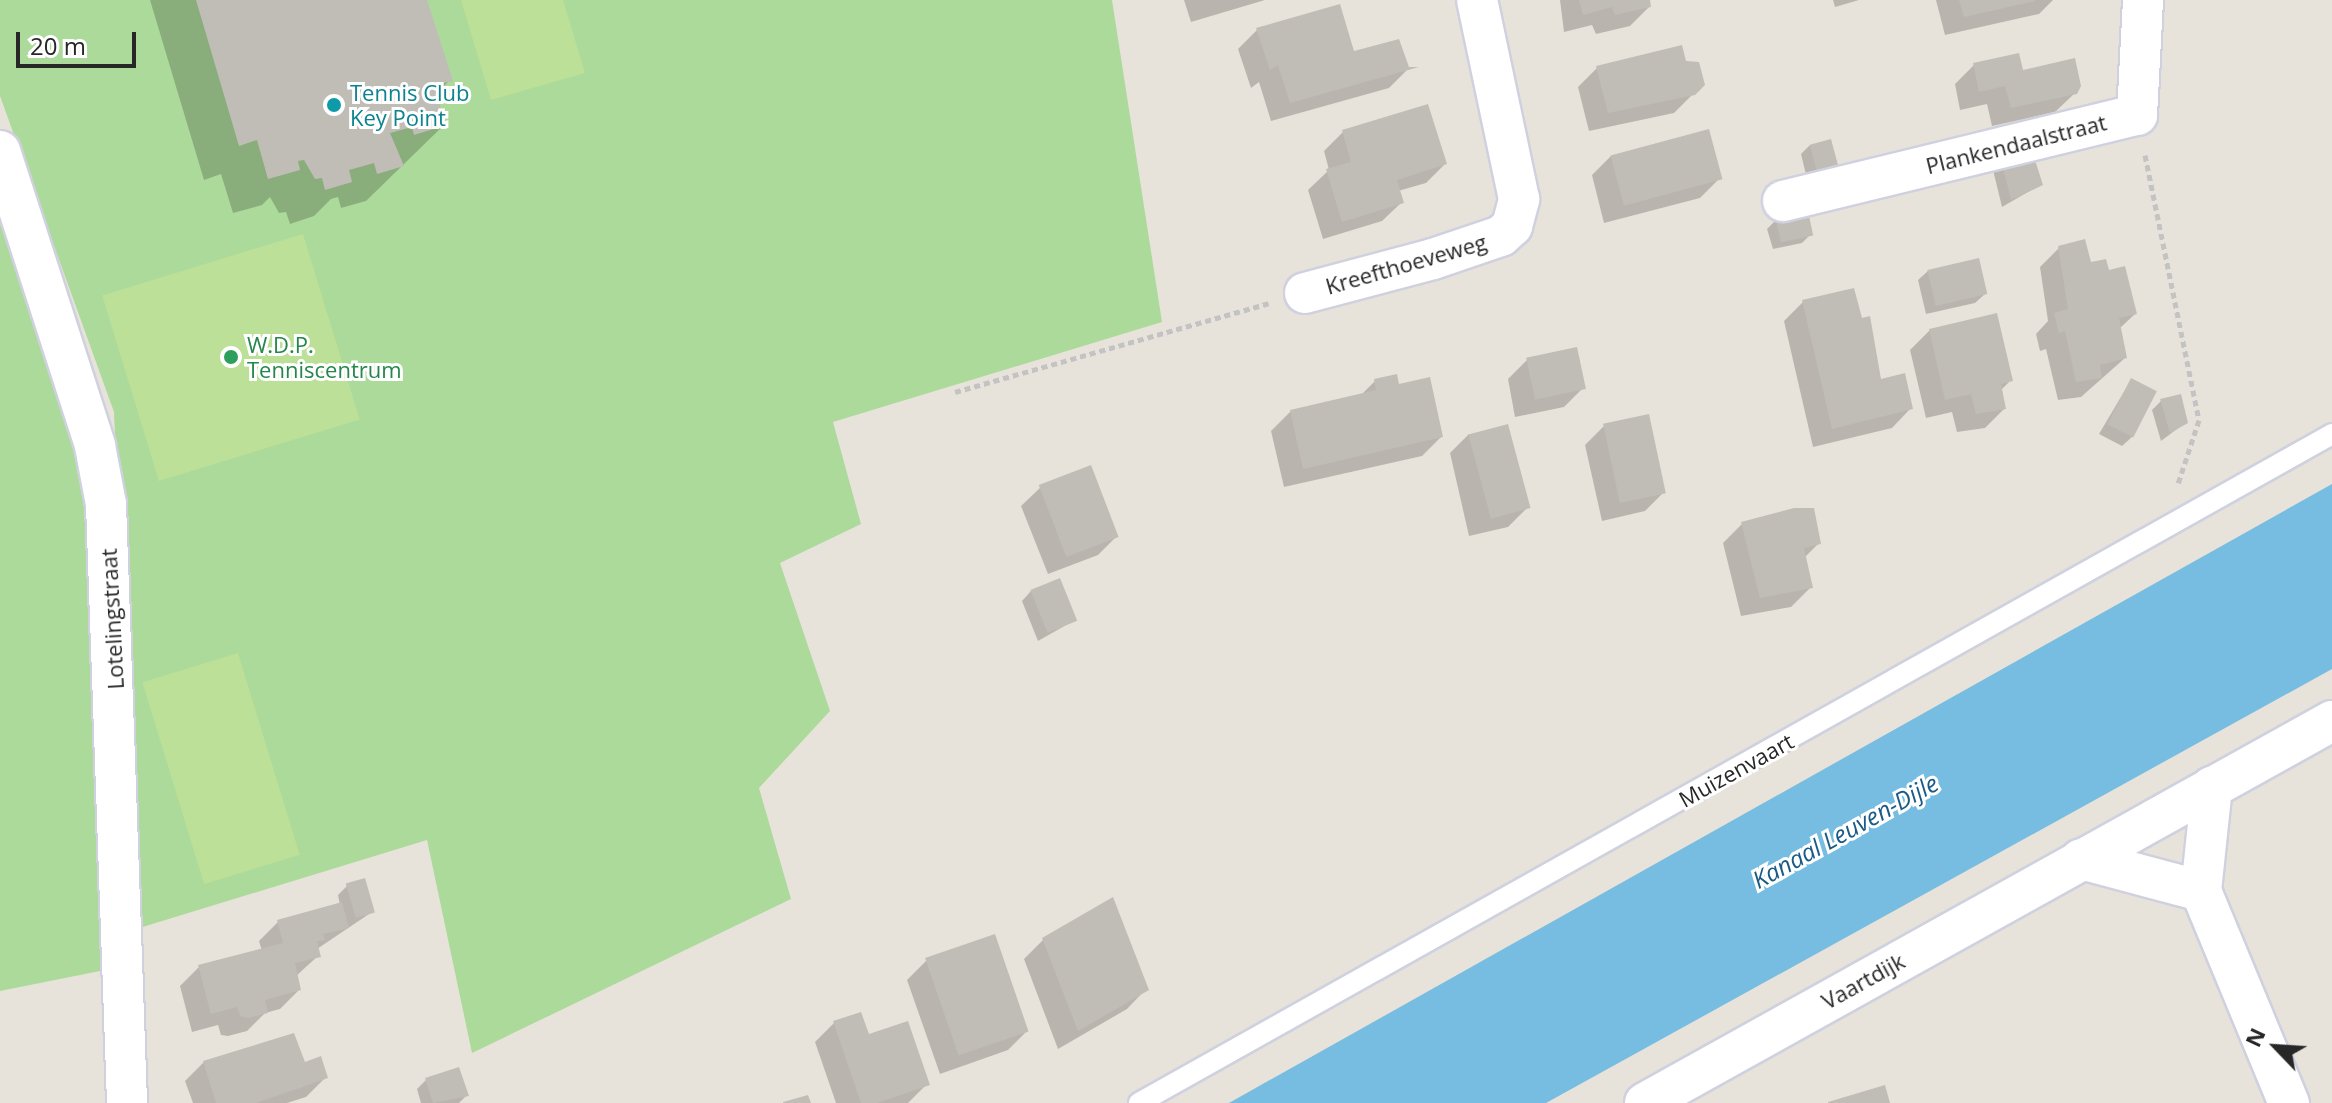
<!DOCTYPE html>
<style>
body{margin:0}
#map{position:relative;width:2332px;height:1103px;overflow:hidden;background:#e8e3da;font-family:"Open Sans",sans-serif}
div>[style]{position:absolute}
.green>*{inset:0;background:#acda9b}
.pitch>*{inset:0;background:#bce097;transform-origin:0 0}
.water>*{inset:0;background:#76bde1}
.shadow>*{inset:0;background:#0003}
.building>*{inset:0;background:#c0bdb6;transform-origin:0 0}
.path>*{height:5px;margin-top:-2.5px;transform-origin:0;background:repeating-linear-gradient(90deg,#c3c3c3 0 6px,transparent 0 10px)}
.roads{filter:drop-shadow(2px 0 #cfd1df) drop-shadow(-2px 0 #cfd1df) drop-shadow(0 2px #cfd1df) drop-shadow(0 -2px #cfd1df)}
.service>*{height:20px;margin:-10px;padding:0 10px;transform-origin:10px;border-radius:10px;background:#fff}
.minor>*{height:40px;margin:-20px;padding:0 20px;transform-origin:20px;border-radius:20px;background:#fff}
.dots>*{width:22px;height:22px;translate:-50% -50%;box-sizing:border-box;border:4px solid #fff;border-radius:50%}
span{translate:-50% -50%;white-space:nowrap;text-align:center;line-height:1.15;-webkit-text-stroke:6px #fff;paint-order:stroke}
.culture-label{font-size:22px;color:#0d838f}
.left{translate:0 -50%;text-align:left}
.street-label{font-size:22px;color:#272727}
.leisure-label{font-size:22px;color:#27864d}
.water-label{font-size:24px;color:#1a5a87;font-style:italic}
.north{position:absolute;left:2236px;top:1007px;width:80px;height:80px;-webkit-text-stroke:6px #fff;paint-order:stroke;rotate:295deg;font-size:22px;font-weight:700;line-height:32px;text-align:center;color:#272727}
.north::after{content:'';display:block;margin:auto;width:28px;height:36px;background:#272727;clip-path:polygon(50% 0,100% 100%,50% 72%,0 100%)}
.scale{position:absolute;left:16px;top:32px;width:120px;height:36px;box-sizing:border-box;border:4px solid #272727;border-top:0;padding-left:10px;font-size:24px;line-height:28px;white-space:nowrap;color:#272727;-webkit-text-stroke:6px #fff;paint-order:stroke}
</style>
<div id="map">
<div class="green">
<div style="clip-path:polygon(0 0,1112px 0,1162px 322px,833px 422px,861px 524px,780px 563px,830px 711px,759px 788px,791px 899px,472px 1053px,427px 840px,136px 929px,114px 412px,0 96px)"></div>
<div style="clip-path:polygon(0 210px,94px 495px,114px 837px,100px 971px,0 991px)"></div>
</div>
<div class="pitch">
<div style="clip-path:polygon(461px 0,563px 0,585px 73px,491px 100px)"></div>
<div style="left:303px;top:234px;width:194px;height:210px;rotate:73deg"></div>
<div style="left:238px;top:653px;width:211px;height:100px;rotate:73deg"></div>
</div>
<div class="water">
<div style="clip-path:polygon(2332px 484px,2332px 669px,1546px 1103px,1229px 1103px)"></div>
</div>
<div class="shadow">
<div style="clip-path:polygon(150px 0,425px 0,450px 80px,435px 95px,444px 125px,366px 201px,341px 208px,338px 197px,331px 199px,314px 216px,290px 224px,286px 212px,279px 213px,270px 197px,262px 205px,233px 213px,221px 174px,204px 180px)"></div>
<div style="clip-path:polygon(1184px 0,1265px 0,1191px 22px)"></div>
<div style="clip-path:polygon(1560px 0,1648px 0,1649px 7px,1630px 26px,1596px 34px,1592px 25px,1564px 32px)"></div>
<div style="clip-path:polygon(1833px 0,1859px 0,1835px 7px)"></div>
<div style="clip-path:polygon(1936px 0,2053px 0,2039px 14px,1945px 35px)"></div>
<div style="clip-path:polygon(1257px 30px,1353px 54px,1408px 69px,1389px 88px,1271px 121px,1259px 82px,1251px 88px,1238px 49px)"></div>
<div style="clip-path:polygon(1685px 63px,1703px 84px,1674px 113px,1589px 131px,1578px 87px,1597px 68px)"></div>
<div style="clip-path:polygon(1974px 65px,2021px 72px,2075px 93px,2055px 112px,1992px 126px,1987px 104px,1960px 110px,1955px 84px)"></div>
<div style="clip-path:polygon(1343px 132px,1445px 164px,1426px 183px,1398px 191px,1402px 202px,1382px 221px,1323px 239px,1308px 190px,1329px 170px,1324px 151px)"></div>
<div style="clip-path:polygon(1810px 145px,1835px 164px,1807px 179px,1801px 154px)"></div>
<div style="clip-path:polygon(1611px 156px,1719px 179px,1700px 198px,1604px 223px,1592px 175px)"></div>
<div style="clip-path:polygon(2002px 161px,2040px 185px,2002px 207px,1993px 170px)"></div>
<div style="clip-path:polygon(1777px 219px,1811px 234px,1802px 243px,1773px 249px,1767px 229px)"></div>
<div style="clip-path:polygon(2059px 248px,2108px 273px,2135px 314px,2119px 329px,2125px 358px,2081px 397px,2058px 400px,2046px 349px,2040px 351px,2036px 334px,2048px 321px,2040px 267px)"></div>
<div style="clip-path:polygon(1928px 271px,1985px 294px,1975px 303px,1926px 314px,1918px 280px)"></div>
<div style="clip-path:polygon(1803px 302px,1911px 408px,1892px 428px,1813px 447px,1784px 321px)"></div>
<div style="clip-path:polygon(1930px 330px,2011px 380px,2000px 391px,2004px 409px,1985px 428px,1957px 432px,1952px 412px,1926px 418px,1910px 350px)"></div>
<div style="clip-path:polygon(1527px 360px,1583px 388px,1564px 407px,1515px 417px,1508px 379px)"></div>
<div style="clip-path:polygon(2131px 380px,2132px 437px,2122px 446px,2099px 434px)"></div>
<div style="clip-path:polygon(1375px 381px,1398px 386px,1441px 437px,1422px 456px,1284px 487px,1271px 431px,1291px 411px,1360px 396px)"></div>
<div style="clip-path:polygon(2161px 401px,2185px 423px,2161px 441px,2152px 410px)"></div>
<div style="clip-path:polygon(1604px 426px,1664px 492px,1645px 511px,1602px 521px,1585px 445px)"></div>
<div style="clip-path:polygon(1469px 434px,1527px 508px,1508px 527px,1469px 536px,1450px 453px)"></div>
<div style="clip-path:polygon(1041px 487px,1117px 536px,1098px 555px,1048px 574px,1021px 506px)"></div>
<div style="clip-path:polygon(1742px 524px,1819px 543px,1804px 558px,1810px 588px,1791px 607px,1741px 616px,1723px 543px)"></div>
<div style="clip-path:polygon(1031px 591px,1075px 620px,1038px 641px,1022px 601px)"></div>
<div style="clip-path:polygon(347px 886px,372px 912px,317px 949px,318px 956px,296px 976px,299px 990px,280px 1009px,265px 1013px,247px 1031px,228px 1036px,221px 1035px,218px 1025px,192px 1032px,180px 986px,199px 967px,262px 951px,259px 941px,278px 922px,340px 905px,338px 895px)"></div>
<div style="clip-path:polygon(1043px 940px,1146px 989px,1127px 1009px,1058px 1049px,1024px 959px)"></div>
<div style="clip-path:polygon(926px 961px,1027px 1031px,1008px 1050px,940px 1074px,907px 980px)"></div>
<div style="clip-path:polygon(834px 1023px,868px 1037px,927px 1084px,908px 1103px,836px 1103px,815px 1042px)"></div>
<div style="clip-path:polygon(204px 1062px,304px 1065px,326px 1077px,306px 1097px,287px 1103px,193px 1103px,185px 1081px)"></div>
<div style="clip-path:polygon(426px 1080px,467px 1095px,459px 1103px,421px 1103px,417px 1089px)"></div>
</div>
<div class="building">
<div style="clip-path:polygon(196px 0,427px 0,453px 81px,434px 85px,446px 125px,414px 135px,412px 127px,390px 133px,404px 166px,377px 174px,374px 163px,349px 170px,352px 182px,325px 190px,322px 178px,315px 179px,304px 160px,298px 161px,300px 170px,268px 179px,257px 140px,239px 146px)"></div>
<div style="clip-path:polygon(1579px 0,1650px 0,1651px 7px,1615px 15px,1612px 7px,1583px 15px)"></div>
<div style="clip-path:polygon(1959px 0,2035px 0,2035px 1px,1964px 17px)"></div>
<div style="clip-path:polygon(1340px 4px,1354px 51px,1399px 39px,1409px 67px,1419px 67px,1290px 103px,1278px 65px,1270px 70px,1256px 28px)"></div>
<div style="clip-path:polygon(1682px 45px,1686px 61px,1699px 62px,1705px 85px,1695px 95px,1608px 113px,1596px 66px)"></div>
<div style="clip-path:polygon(2019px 53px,2023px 70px,2075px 58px,2081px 86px,2077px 94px,2011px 108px,2005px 86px,1979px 92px,1973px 63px)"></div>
<div style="clip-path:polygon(1428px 104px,1447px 164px,1397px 180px,1404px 203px,1342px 222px,1326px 169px,1351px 162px,1342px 130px)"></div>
<div style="left:1709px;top:129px;width:52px;height:102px;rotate:75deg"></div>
<div style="left:1831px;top:139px;width:27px;height:22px;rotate:75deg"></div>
<div style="clip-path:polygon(2021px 154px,2023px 163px,2035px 160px,2043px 185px,2011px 200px,2001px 159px)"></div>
<div style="left:1808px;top:211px;width:25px;height:33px;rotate:78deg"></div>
<div style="clip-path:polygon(2085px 239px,2091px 262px,2106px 259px,2109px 270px,2125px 266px,2137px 314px,2119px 318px,2127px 358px,2100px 365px,2102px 378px,2076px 382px,2065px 331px,2059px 333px,2054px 313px,2068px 309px,2058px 246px)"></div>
<div style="left:1979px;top:258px;width:37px;height:53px;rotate:77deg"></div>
<div style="clip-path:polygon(1854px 288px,1862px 318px,1870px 316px,1881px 379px,1905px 373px,1913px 409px,1832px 429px,1802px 300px)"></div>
<div style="clip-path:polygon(1997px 313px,2013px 381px,2001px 384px,2006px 409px,1976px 414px,1971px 394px,1945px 400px,1929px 329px)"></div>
<div style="left:1577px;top:347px;width:43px;height:52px;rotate:78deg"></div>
<div style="clip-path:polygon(1397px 374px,1399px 384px,1430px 377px,1443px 437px,1303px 469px,1290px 410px,1376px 390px,1374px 379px)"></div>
<div style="left:2131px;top:378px;width:29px;height:52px;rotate:27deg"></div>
<div style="clip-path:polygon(2181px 394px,2188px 423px,2170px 433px,2160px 399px)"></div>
<div style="left:1649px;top:414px;width:81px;height:47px;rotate:78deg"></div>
<div style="left:1508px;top:424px;width:87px;height:41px;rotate:75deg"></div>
<div style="left:1091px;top:465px;width:77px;height:56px;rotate:69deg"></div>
<div style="clip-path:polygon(1794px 508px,1814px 508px,1821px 544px,1804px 548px,1813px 588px,1760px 598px,1741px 522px)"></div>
<div style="left:1060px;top:578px;width:46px;height:32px;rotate:68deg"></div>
<div style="left:365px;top:878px;width:36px;height:20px;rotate:74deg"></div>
<div style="clip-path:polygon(1113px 897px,1149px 990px,1078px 1031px,1042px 938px)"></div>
<div style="clip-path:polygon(342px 902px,349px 928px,323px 934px,325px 940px,317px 941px,321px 957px,295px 963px,301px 990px,265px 1000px,268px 1013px,248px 1018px,240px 1016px,237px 1007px,211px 1014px,198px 965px,283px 943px,277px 920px)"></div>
<div style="left:995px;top:934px;width:103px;height:74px;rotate:71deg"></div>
<div style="clip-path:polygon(861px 1012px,869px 1034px,908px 1021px,930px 1085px,877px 1103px,861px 1103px,833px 1021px)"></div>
<div style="clip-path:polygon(294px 1033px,305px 1062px,321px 1056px,328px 1078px,256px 1103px,216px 1103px,203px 1061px)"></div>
<div style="clip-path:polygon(459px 1067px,469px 1096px,433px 1103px,425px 1078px)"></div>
<div style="clip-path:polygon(1885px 1085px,1890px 1103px,1828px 1103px,1828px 1102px)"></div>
<div style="clip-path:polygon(808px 1095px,811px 1103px,783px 1103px,783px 1102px)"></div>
</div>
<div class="path">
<div style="left:2145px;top:155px;width:270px;rotate:78.5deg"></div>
<div style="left:2199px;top:420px;width:67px;rotate:108.2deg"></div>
<div style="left:955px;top:392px;width:326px;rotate:-15.8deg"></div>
</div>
<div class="roads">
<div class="service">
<div style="left:1139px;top:1103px;width:1368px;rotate:-29.28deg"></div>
</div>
<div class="minor">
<div style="left:0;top:151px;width:310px;rotate:72.1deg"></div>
<div style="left:95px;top:446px;width:59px;rotate:79.3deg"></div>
<div style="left:106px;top:504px;width:599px;rotate:87.99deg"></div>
<div style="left:1783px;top:201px;width:364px;rotate:-13.7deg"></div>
<div style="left:2137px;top:115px;width:115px;rotate:-87deg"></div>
<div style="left:1305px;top:293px;width:132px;rotate:-14.9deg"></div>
<div style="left:1433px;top:259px;width:72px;rotate:-18.7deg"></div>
<div style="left:1501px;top:236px;width:15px;rotate:-42deg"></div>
<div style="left:1512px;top:226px;width:28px;rotate:-75deg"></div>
<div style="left:1519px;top:199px;width:203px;rotate:-101.9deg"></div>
<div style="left:2081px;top:859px;width:124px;rotate:14.9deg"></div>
<div style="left:2201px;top:891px;width:105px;rotate:-84deg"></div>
<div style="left:2201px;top:891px;width:230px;rotate:67.5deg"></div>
<div style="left:1645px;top:1103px;width:786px;rotate:-29.08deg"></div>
</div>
</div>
<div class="dots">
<div style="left:334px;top:105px;background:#0f9aa8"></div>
<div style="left:231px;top:357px;background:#2e9e5b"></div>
</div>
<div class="culture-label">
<span class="left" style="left:350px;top:105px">Tennis Club<br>Key Point</span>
</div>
<div class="street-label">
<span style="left:2016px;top:144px;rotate:-14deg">Plankendaalstraat</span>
<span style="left:1406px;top:264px;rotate:-16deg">Kreefthoeveweg</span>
<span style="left:112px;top:619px;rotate:-93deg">Lotelingstraat</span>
<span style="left:1736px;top:770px;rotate:-29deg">Muizenvaart</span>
<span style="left:1863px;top:981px;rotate:-29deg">Vaartdijk</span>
</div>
<div class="leisure-label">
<span class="left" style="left:247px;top:357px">W.D.P.<br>Tenniscentrum</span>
</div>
<div class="water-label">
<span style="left:1845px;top:831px;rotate:-29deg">Kanaal Leuven-Dijle</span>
</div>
<div class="north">N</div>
<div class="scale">20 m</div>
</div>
